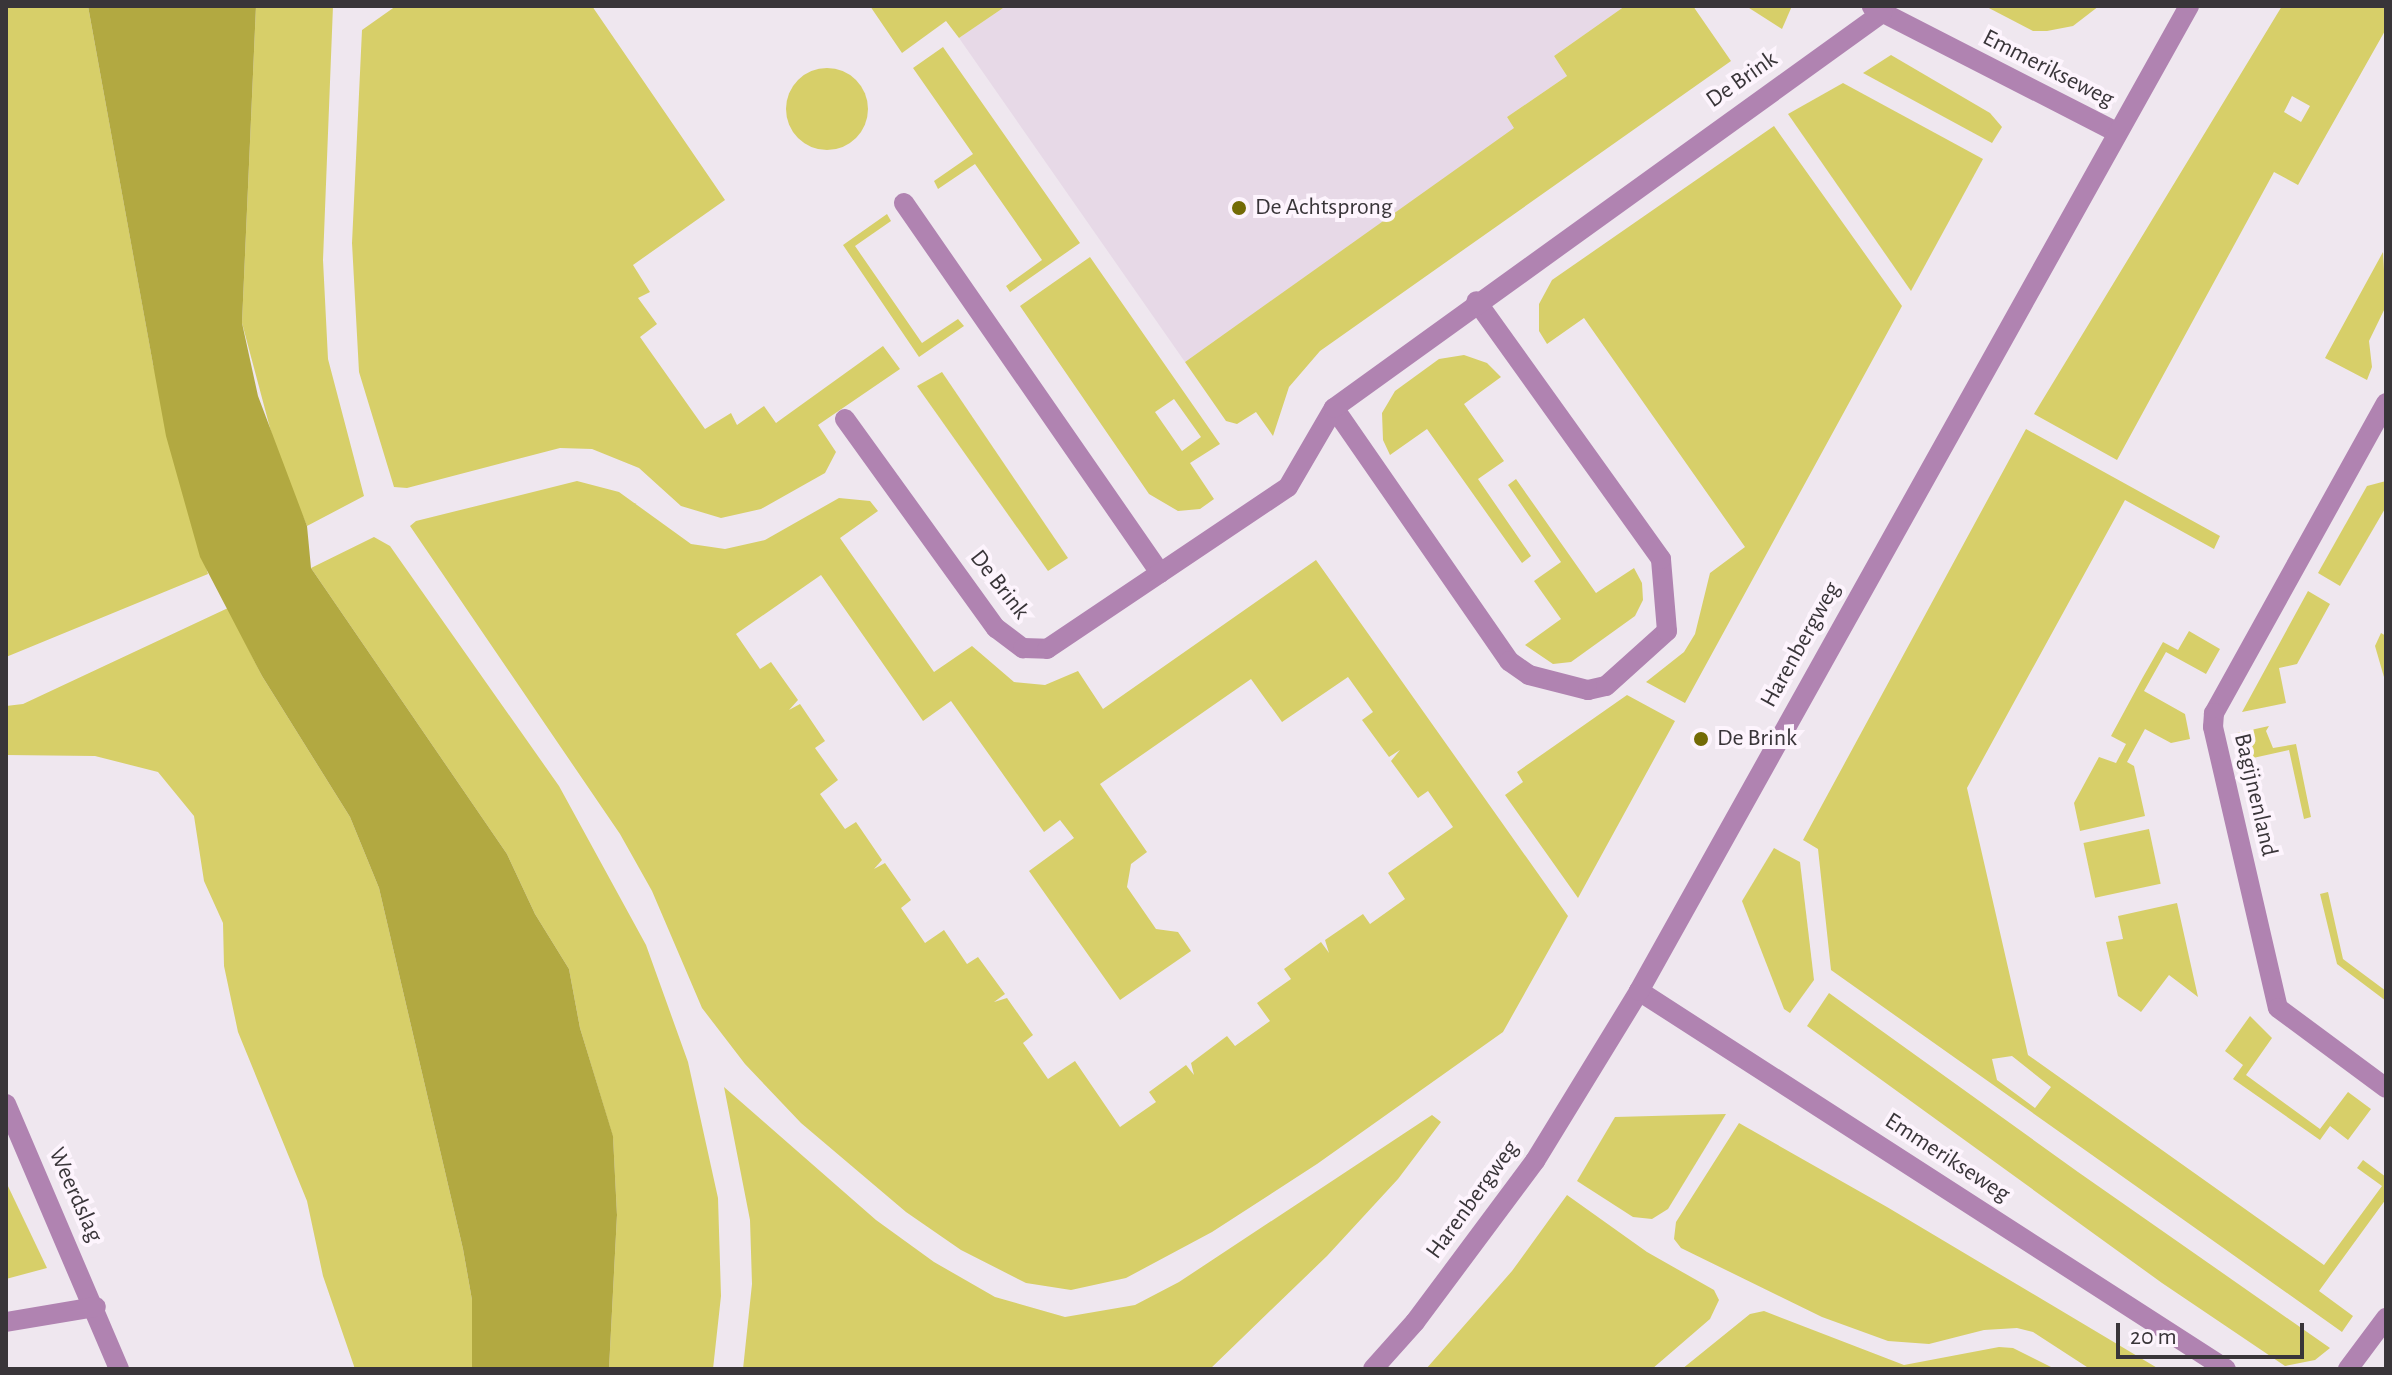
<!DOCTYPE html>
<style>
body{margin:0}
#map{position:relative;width:2392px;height:1375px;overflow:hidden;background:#efe7ef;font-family:"Alegreya Sans",sans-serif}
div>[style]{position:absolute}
.built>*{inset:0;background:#e7d9e7}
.green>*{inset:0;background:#d7cf69;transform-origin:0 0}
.round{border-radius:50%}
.water>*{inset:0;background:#b2a941}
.minor>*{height:20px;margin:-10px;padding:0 10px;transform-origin:10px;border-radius:10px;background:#b083b1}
.dots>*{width:22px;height:22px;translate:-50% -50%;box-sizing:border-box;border:4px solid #fdf4fd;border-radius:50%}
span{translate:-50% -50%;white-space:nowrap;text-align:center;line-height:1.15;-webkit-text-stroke:8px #fdf4fd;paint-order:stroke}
.street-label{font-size:24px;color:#393539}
.poi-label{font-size:24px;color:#393539}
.left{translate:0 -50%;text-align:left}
.frame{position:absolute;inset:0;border:8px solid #393539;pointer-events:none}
.scale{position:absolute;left:2116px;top:1323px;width:188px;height:36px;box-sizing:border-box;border:4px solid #393539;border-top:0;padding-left:10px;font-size:24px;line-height:28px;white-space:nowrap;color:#393539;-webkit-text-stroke:6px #fdf4fd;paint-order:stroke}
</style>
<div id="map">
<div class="built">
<div style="clip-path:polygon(1006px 6px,1625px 6px,1554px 56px,1567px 76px,1507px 117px,1515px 128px,1185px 362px,959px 38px)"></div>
</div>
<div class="green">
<div style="clip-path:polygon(6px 6px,88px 6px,153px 364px,208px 574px,6px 657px)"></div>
<div style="clip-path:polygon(256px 6px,333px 6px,323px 260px,328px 359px,364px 496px,307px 526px,278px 458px,242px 323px)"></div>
<div style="clip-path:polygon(396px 6px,592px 6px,725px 200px,633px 265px,650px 292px,638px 298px,657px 324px,640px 337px,705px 429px,731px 413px,737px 425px,764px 406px,776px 423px,883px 346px,900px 369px,818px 425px,836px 452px,825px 473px,761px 509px,721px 518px,681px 506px,639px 468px,592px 449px,560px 448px,407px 488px,394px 487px,359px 372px,352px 243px,362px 30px)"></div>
<div style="clip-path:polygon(870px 6px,1006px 6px,959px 38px,946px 21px,902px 53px)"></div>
<div style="clip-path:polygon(1625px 6px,1693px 6px,1731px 61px,1320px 351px,1289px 387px,1273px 436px,1256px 412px,1237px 424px,1226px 421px,1185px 362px,1514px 128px,1507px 117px,1567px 76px,1554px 56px)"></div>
<div style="clip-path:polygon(1746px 6px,1792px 6px,1782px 29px)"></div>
<div style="clip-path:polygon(1985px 6px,2099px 6px,2073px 26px,2047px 31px,2033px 31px)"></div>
<div style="clip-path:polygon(evenodd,2282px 6px,2386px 6px,2386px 29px,2298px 185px,2274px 172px,2117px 460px,2034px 414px,2282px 6px,2292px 96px,2310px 106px,2301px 122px,2284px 112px,2292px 96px)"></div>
<div style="clip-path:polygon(943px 47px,1080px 243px,1010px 292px,1006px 286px,1042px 260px,975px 164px,938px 189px,934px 181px,973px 154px,913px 68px)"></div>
<div style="clip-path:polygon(1891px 55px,1990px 113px,2002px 127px,1992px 143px,1863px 73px)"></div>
<div class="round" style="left:786px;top:68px;width:82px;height:82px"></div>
<div style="clip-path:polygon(1843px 83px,1983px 159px,1911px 291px,1788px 114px)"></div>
<div style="clip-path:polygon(1774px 126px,1902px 306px,1685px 703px,1646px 682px,1684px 652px,1695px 634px,1710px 573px,1745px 547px,1584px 318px,1547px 344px,1539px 331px,1539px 304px,1552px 280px)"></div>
<div style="clip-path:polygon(887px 214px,891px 221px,855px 246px,922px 343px,958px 319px,964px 326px,919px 357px,843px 245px)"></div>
<div style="clip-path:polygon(2383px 252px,2386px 306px,2369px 341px,2372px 367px,2367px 380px,2325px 358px)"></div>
<div style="clip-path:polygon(evenodd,1090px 257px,1220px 444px,1190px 463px,1214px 499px,1200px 509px,1178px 511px,1149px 494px,1020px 306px,1090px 257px,1174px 399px,1201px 437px,1182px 451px,1155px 412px,1174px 399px)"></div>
<div style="clip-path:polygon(1464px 355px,1487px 363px,1501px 377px,1464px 404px,1504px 461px,1478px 479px,1531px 556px,1522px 563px,1427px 429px,1390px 455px,1383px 440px,1382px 413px,1395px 391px,1439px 359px)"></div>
<div style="clip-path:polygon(942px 372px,1068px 558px,1048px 571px,917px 386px)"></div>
<div style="clip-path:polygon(evenodd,2026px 429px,2220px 536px,2214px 549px,2125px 500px,1967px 788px,2028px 1055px,2324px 1265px,2382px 1186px,2357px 1168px,2363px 1160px,2386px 1177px,2386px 1199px,2319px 1291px,2353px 1316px,2342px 1332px,1831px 970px,1818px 849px,1803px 840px,2026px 429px,2012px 1056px,2051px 1087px,2035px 1108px,1997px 1080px,1992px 1059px,2012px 1056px)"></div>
<div style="clip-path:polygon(1516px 479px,1596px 593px,1634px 568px,1642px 583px,1643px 600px,1635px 616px,1571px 662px,1553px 664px,1525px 645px,1561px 619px,1534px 581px,1561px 562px,1508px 485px)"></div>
<div style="clip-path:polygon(evenodd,577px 481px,619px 492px,691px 544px,725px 549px,765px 540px,839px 498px,870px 501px,878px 511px,840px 538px,934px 672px,972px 646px,1014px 682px,1045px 685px,1078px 671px,1103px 709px,1316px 560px,1568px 916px,1503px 1032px,1317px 1164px,1212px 1232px,1126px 1278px,1071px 1290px,1026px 1283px,961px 1250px,906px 1212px,801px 1123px,745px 1064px,702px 1008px,652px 891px,620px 834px,410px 526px,416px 521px,577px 481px,821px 575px,923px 721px,951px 701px,1044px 832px,1060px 820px,1074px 838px,1029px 871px,1120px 1000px,1191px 951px,1178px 932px,1156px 929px,1127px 887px,1131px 864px,1147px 852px,1100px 784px,1251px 679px,1282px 722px,1348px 677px,1373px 712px,1362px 720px,1389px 757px,1400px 750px,1391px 761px,1418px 798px,1428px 791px,1453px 827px,1388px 873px,1405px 899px,1370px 924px,1363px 914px,1325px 940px,1329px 953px,1321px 942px,1284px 969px,1291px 979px,1257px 1003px,1270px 1021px,1235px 1046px,1227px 1036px,1191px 1063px,1194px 1075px,1186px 1065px,1149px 1092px,1156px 1102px,1120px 1127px,1075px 1061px,1048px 1079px,1023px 1043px,1033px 1035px,1007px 998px,994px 1002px,1005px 994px,978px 957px,967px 964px,944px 930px,925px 943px,901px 908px,911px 900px,885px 863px,874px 869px,882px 860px,856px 822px,845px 829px,820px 794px,838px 780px,815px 748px,825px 741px,800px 704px,789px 710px,798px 700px,771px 662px,760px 669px,736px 634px,821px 575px)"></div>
<div style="clip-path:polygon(2386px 481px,2386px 507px,2340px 586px,2318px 573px,2367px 486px)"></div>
<div style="clip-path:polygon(374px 537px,390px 546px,559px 786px,646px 945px,688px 1062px,718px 1198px,721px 1296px,713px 1369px,609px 1369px,617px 1215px,613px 1137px,580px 1028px,569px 969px,535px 914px,507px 854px,311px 568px)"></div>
<div style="clip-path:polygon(2308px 591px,2330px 604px,2297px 664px,2279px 668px,2286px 703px,2242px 712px)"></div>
<div style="clip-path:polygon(228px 608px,262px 676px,350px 817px,379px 888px,463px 1249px,472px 1300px,472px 1369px,355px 1369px,323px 1276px,307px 1201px,238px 1032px,224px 966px,223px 923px,204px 881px,194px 816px,158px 772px,95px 756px,6px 755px,6px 706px,23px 704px)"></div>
<div style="clip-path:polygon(2189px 631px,2220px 649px,2206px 674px,2166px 652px,2144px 691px,2185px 714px,2190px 739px,2171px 743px,2145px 729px,2127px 762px,2134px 766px,2145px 816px,2080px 831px,2074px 803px,2099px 757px,2116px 763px,2126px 744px,2111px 736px,2143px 677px,2163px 642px,2178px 650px)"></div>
<div style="clip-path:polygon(2381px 633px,2386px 636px,2386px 684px,2375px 646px)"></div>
<div style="clip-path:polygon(1627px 695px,1675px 721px,1578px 898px,1505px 795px,1523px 782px,1517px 772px)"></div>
<div style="clip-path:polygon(2269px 726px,2266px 731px,2273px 748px,2296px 744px,2311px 817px,2304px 819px,2289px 750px,2244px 760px,2237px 733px)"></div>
<div style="left:2149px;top:829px;width:56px;height:67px;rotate:78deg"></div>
<div style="clip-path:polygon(1774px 848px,1800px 862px,1814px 980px,1790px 1013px,1784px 1009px,1742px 901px)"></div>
<div style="clip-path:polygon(2328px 892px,2343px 959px,2386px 991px,2386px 1001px,2337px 964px,2320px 894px)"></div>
<div style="clip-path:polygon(2177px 903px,2198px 997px,2169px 975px,2141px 1012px,2118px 996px,2106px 942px,2123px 939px,2118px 916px)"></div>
<div style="clip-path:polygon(1829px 993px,2078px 1172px,2330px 1348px,2315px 1360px,2285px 1366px,2162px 1283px,1807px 1026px)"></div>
<div style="clip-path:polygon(2250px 1016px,2272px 1038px,2246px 1075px,2320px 1129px,2348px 1092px,2371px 1109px,2348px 1140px,2330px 1126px,2320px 1140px,2233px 1079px,2243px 1065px,2225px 1051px)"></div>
<div style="clip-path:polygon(724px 1087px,876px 1220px,934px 1262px,995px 1297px,1065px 1317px,1135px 1305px,1179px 1282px,1432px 1115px,1441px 1122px,1398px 1179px,1327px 1256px,1210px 1369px,743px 1369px,752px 1284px,750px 1220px)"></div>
<div style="clip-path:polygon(1726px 1114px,1668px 1209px,1652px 1219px,1633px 1217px,1577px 1181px,1615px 1117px)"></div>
<div style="clip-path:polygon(1739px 1123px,1887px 1207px,2159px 1369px,2090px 1369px,2033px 1332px,2017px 1328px,1984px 1330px,1929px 1344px,1888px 1341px,1822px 1317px,1681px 1248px,1674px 1239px,1676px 1222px)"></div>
<div style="clip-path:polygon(6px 1182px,47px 1268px,6px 1279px)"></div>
<div style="clip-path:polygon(1567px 1195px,1647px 1252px,1714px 1290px,1719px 1300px,1710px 1319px,1652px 1369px,1426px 1369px,1512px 1271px)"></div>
<div style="clip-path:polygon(1764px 1311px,1904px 1365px,1999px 1347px,2013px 1348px,2055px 1369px,1682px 1369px,1750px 1314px)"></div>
</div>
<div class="water">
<div style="clip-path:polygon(88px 6px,256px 6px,242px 323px,258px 396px,307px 526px,311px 568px,507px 854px,535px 914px,569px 969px,580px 1028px,613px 1136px,617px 1215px,609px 1369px,472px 1369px,472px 1300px,463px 1249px,379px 888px,350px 817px,262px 676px,200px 557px,166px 436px)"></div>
</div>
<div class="minor">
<div style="left:1872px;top:7px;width:276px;rotate:27.1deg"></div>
<div style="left:904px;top:203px;width:450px;rotate:55.3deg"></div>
<div style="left:2386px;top:403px;width:355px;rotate:119deg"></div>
<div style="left:2214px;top:713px;width:14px;rotate:94deg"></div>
<div style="left:2213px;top:727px;width:288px;rotate:77deg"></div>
<div style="left:2278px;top:1008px;width:134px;rotate:36.5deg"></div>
<div style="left:1334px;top:408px;width:308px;rotate:55.3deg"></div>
<div style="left:1509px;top:661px;width:24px;rotate:35deg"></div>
<div style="left:1529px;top:675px;width:61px;rotate:14.3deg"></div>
<div style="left:1588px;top:690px;width:18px;rotate:-13deg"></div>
<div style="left:1606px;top:686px;width:82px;rotate:-42deg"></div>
<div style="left:1667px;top:631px;width:72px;rotate:-94.8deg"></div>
<div style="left:1661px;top:559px;width:317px;rotate:-125.6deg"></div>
<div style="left:845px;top:419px;width:258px;rotate:54.2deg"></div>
<div style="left:996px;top:628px;width:34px;rotate:37deg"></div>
<div style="left:1023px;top:648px;width:24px;rotate:2deg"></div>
<div style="left:1047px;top:649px;width:290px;rotate:-33.9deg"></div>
<div style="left:1288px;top:487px;width:91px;rotate:-59.8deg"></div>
<div style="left:1334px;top:408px;width:676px;rotate:-35.78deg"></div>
<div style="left:1639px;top:991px;width:698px;rotate:32.78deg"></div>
<div style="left:6px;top:1104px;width:288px;rotate:66.9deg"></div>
<div style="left:6px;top:1322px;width:91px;rotate:-9.5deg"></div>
<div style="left:1373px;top:1369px;width:63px;rotate:-48.2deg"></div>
<div style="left:1415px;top:1322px;width:201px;rotate:-53.3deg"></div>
<div style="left:1535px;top:1161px;width:199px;rotate:-58.5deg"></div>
<div style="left:1639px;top:991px;width:1128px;rotate:-60.82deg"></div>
<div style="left:2348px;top:1369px;width:64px;rotate:-53.3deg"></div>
</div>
<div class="dots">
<div style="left:1239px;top:208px;background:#736b06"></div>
<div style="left:1701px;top:739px;background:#736b06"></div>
</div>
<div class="street-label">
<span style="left:2048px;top:69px;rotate:27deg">Emmerikseweg</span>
<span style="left:1742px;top:80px;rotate:-35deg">De Brink</span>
<span style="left:999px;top:585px;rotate:52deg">De Brink</span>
<span style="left:1801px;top:645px;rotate:-61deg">Harenbergweg</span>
<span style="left:2255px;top:795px;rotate:77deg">Bagijnenland</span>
<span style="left:1947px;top:1158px;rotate:33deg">Emmerikseweg</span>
<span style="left:75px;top:1195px;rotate:66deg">Weerdslag</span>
<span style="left:1473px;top:1200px;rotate:-54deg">Harenbergweg</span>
</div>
<div class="poi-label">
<span class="left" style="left:1255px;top:208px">De Achtsprong</span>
<span class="left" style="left:1717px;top:739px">De Brink</span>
</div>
<div class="frame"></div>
<div class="scale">20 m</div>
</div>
